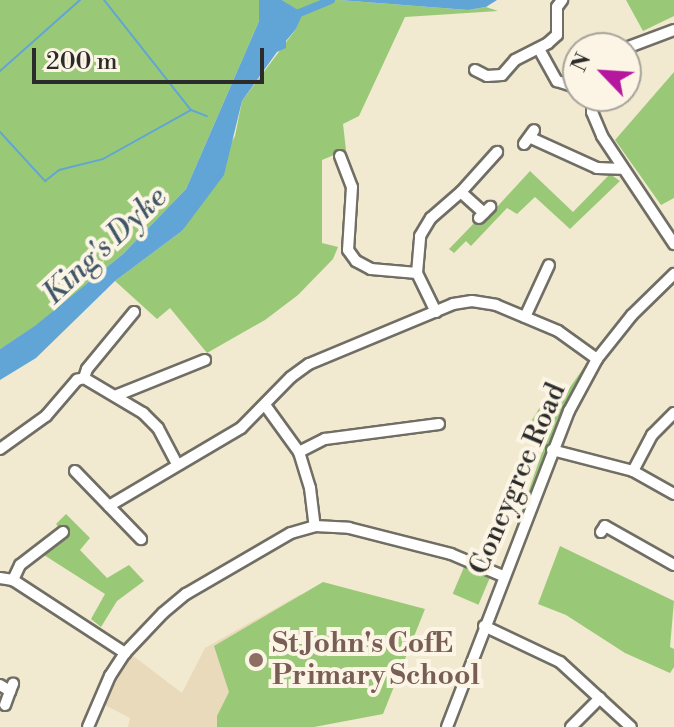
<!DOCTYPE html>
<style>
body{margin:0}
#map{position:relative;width:674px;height:727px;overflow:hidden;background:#f1ead0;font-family:"Libre Bodoni",serif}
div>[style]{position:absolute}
.built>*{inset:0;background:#e8daba}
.green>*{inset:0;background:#99c977;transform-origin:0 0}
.water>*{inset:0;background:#61a5d6}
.stream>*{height:2px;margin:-1px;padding:0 1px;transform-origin:1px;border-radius:1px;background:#61a5d6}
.canal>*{height:8px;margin:-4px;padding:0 4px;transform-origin:4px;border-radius:4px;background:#61a5d6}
.roads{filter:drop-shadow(2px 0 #706e65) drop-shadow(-2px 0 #706e65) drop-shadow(0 2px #706e65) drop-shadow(0 -2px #706e65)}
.minor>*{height:10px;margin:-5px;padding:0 5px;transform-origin:5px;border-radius:5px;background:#fff}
.dots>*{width:22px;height:22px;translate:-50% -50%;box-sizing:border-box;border:4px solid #fcf5e5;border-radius:50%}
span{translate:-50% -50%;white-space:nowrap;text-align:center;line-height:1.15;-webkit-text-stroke:8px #fcf5e5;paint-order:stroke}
.street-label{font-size:28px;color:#2b2b2b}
.education-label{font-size:28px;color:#785e54;font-weight:700}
.left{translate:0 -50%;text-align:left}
.water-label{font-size:30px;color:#3e5667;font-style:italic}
.north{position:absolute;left:562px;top:32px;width:80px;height:80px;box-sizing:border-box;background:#fcf5e5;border:2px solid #a8a49b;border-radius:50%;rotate:295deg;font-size:22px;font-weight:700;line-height:32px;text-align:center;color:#2b2b2b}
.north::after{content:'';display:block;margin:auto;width:28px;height:36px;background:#b5179e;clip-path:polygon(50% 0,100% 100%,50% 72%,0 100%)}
.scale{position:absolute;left:32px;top:48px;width:232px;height:36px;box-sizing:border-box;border:4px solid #2b2b2b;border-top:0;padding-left:10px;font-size:24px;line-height:28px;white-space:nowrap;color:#2b2b2b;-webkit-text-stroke:6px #fcf5e5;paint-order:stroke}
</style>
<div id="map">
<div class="built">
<div style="clip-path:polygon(301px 594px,314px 727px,128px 727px,130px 718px,103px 704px,132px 655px,182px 693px,205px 648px)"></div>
</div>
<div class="green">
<div style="clip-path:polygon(0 0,259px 0,259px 21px,186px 189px,123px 254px,38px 324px,0 349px)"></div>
<div style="clip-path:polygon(282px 0,339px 0,468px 10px,486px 7px,498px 11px,405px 17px,359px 116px,343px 124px,346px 150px,322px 160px,322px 243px,338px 247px,333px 259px,298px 295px,265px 320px,207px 353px,170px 308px,157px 319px,115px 281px,182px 231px,235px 136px,242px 101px,296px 29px,302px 13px)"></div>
<div style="clip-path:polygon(626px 0,674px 0,674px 16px,643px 31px)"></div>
<div style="clip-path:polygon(674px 72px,674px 198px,661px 205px,615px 140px)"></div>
<div style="clip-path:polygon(530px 171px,573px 212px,610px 174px,620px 181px,570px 229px,535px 197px,517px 214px,507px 208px,471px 246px,466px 241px,454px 253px,449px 249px,481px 216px,485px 220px)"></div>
<div style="clip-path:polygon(585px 366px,587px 367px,558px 420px,505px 559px,546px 441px,530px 423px,555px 383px,570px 387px)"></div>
<div style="clip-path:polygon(66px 514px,90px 538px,80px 550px,107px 578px,129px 565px,144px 581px,117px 601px,101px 627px,91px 619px,105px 594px,44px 555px,66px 536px,56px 524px)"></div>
<div style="clip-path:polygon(560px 546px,674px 601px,670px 647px,674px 649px,674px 667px,670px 673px,625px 653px,566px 615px,538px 604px)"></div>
<div style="left:464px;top:567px;width:28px;height:29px;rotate:23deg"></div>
<div style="clip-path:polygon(323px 582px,425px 609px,383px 714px,314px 727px,217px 727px,217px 716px,229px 692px,214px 646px)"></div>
</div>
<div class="water">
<div style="clip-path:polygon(259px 0,282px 0,303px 13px,296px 29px,286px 41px,286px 48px,277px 52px,242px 101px,224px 175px,182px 231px,115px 281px,36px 358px,0 380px,0 349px,36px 325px,123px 254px,186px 189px,259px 21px)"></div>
<div style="clip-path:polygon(339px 0,497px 0,486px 7px,468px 10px)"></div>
</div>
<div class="stream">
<div style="left:104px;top:0;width:139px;rotate:51.7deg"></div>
<div style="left:0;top:71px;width:107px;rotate:-41.6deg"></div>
<div style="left:0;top:132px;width:67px;rotate:47.4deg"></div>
<div style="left:45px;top:181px;width:18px;rotate:-38deg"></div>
<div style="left:59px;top:170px;width:45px;rotate:-14deg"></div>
<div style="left:103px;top:159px;width:101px;rotate:-29.1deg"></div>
<div style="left:191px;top:110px;width:17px;rotate:21deg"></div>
</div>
<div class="canal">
<div style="left:292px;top:16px;width:42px;rotate:-22.3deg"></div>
</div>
<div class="roads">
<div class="minor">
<div style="left:626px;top:48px;width:51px;rotate:-20.6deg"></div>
<div style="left:539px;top:49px;width:37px;rotate:61deg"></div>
<div style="left:557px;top:81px;width:22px;rotate:18deg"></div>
<div style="left:475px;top:70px;width:13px;rotate:27deg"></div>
<div style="left:487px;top:76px;width:15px;rotate:-4deg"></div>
<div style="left:502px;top:75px;width:20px;rotate:-49deg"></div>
<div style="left:515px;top:60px;width:37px;rotate:-27deg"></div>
<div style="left:548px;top:43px;width:12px;rotate:-42deg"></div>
<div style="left:557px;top:35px;width:28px;rotate:-90deg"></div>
<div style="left:557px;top:7px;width:9px;rotate:-54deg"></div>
<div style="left:592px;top:96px;width:16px;rotate:90deg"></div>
<div style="left:592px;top:112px;width:26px;rotate:67deg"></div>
<div style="left:602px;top:136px;width:130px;rotate:56.3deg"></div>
<div style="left:531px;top:138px;width:72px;rotate:24.4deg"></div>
<div style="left:597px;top:168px;width:25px;rotate:2deg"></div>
<div style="left:524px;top:144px;width:17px;rotate:-54deg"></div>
<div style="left:340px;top:156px;width:33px;rotate:69deg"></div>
<div style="left:352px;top:187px;width:63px;rotate:93.6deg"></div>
<div style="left:348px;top:250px;width:14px;rotate:54deg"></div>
<div style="left:356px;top:261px;width:17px;rotate:28deg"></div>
<div style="left:371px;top:269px;width:46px;rotate:5deg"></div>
<div style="left:484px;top:213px;width:31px;rotate:-138deg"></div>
<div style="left:461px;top:192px;width:54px;rotate:-48deg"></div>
<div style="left:479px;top:218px;width:16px;rotate:-45deg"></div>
<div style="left:436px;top:312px;width:43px;rotate:-116deg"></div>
<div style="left:417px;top:273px;width:37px;rotate:-85deg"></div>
<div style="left:420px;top:236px;width:21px;rotate:-59deg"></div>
<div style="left:431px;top:218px;width:40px;rotate:-41deg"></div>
<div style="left:525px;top:317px;width:57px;rotate:-65.2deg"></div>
<div style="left:84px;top:378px;width:69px;rotate:30.7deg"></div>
<div style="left:143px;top:413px;width:21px;rotate:45deg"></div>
<div style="left:158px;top:428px;width:41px;rotate:62.2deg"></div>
<div style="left:115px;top:396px;width:97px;rotate:-21.8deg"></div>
<div style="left:265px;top:405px;width:58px;rotate:54.1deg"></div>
<div style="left:299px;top:452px;width:38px;rotate:73deg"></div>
<div style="left:310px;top:488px;width:38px;rotate:83deg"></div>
<div style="left:0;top:449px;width:57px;rotate:-35.7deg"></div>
<div style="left:46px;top:416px;width:48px;rotate:-49.3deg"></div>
<div style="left:77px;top:380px;width:7px;rotate:-16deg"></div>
<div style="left:84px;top:378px;width:9px;rotate:-72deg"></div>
<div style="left:87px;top:369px;width:74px;rotate:-50.5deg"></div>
<div style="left:552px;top:450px;width:84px;rotate:14.5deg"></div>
<div style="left:633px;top:471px;width:47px;rotate:29.3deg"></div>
<div style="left:299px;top:452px;width:29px;rotate:-27deg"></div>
<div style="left:325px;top:439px;width:115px;rotate:-7.5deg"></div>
<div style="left:75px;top:471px;width:95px;rotate:45.9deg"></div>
<div style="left:633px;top:471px;width:41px;rotate:-62.2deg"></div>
<div style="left:652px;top:435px;width:31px;rotate:-45deg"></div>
<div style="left:109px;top:506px;width:153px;rotate:-30.6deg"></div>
<div style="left:241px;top:428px;width:71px;rotate:-45.6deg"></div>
<div style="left:291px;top:377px;width:22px;rotate:-36deg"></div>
<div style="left:309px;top:364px;width:156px;rotate:-22.6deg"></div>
<div style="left:453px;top:304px;width:19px;rotate:-9deg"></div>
<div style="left:472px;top:301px;width:24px;rotate:9deg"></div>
<div style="left:496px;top:305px;width:67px;rotate:22.8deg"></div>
<div style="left:558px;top:331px;width:48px;rotate:35.7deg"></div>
<div style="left:63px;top:532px;width:54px;rotate:142.5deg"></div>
<div style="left:20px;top:565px;width:17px;rotate:115deg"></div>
<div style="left:13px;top:580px;width:134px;rotate:33.1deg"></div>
<div style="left:601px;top:532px;width:7px;rotate:-56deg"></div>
<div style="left:605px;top:526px;width:79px;rotate:29.5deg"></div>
<div style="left:0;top:578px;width:13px;rotate:9deg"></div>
<div style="left:484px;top:626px;width:84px;rotate:25.3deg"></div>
<div style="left:560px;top:662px;width:96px;rotate:42.5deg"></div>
<div style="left:0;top:685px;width:12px;rotate:31deg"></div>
<div style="left:10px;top:691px;width:8px;rotate:-67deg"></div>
<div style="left:5px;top:705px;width:15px;rotate:-70deg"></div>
<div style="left:88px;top:727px;width:56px;rotate:-66.7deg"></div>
<div style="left:110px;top:676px;width:27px;rotate:-57deg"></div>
<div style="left:125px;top:653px;width:55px;rotate:-46.5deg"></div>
<div style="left:163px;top:613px;width:30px;rotate:-40deg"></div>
<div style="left:186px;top:594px;width:121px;rotate:-30.2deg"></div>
<div style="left:291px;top:533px;width:25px;rotate:-16deg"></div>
<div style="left:315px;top:526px;width:34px;rotate:3deg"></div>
<div style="left:349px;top:528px;width:105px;rotate:14.3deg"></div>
<div style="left:451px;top:554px;width:56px;rotate:22.9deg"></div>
<div style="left:447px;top:727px;width:339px;rotate:-68.9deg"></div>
<div style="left:569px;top:411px;width:59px;rotate:-61.7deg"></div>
<div style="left:597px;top:359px;width:56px;rotate:-51.5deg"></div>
<div style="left:632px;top:315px;width:59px;rotate:-44.3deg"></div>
<div style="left:571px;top:727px;width:41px;rotate:-45deg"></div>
</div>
</div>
<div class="dots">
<div style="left:256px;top:660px;background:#8d6e63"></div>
</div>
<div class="street-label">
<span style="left:518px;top:479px;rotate:-67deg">Coneygree Road</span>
</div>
<div class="education-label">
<span class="left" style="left:272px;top:660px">St John's CofE<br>Primary School</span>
</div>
<div class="water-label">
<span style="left:105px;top:246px;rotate:-43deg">King's Dyke</span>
</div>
<div class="north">N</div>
<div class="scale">200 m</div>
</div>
